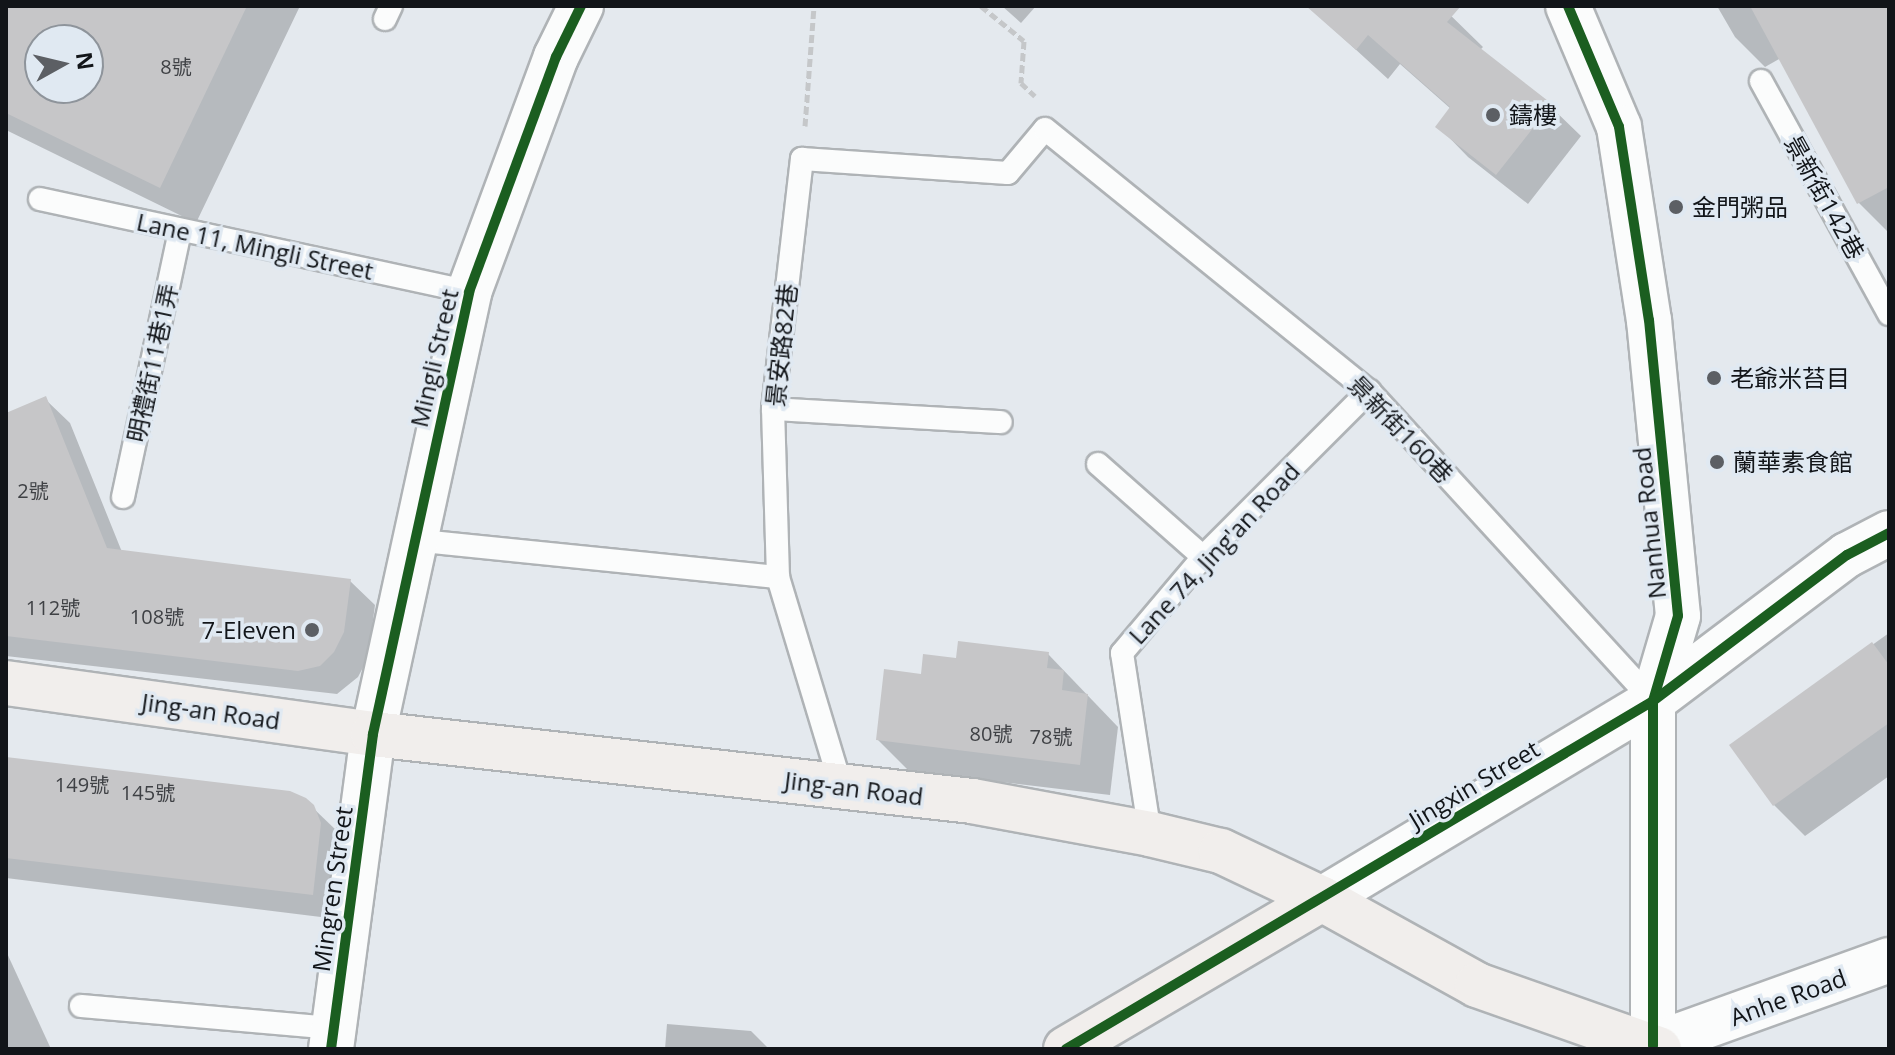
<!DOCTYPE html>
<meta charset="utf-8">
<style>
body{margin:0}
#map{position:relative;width:1895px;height:1055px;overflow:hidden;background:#e4e9ee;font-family:"Open Sans","Noto Sans TC",sans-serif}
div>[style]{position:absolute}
.shadow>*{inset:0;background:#0003}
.building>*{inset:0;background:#c6c6c8}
.path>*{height:5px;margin-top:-2.5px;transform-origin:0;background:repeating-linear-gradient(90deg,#c5c7c9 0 8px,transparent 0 12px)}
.roads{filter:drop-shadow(2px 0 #afb3b6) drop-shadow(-2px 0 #afb3b6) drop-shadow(0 2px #afb3b6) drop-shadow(0 -2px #afb3b6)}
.lane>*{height:22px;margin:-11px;padding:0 11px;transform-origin:11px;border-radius:11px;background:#fbfcfc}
.street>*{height:44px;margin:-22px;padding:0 22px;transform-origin:22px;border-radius:22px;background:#fbfcfc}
.secondary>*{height:44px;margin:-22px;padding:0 22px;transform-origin:22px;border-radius:22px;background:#f1eeec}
.cycleway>*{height:10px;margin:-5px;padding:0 5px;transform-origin:5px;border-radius:5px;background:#1b5e20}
.dots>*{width:22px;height:22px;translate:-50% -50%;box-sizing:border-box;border:4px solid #e0e9f2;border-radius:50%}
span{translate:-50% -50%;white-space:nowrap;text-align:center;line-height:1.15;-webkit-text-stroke:7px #e0e9f2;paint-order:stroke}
.number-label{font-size:20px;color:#3f4145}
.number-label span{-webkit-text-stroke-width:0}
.poi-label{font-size:24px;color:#121519}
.left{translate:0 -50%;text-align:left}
.right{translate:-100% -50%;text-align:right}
.street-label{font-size:24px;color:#121519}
.frame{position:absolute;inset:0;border:8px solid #121519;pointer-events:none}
.north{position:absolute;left:24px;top:24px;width:80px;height:80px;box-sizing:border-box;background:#e0e9f2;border:2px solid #8e949b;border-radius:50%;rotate:82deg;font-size:22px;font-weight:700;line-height:32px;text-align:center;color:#121519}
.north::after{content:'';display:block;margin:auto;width:28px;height:36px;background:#5c5f64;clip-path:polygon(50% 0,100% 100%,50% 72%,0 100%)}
</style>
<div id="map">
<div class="shadow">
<div style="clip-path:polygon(evenodd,6px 6px,300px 6px,196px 223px,6px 130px,6px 6px,40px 40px,88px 40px,88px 88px,40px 88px,40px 40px)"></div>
<div style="clip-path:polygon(1002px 6px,1036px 6px,1021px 23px)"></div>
<div style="clip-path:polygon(1308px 6px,1441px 6px,1483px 47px,1480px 50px,1550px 106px,1581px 136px,1528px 204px,1468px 157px,1438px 126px,1451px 109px,1400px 64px,1388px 79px)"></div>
<div style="clip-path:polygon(1717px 6px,1889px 6px,1889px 233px,1859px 203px,1781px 58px,1765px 67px,1735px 37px)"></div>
<div style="clip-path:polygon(45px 399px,70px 423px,122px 552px,350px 581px,375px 605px,368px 658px,358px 677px,337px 694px,6px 656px,6px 415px)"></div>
<div style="clip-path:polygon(1889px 633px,1889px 776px,1805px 836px,1774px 805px,1732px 745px)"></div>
<div style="clip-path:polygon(1048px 654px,1118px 727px,1110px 795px,909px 771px,878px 740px,923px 676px,958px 660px)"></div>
<div style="clip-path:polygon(6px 759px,312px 807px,338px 832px,337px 919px,6px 878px)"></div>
<div style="clip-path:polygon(6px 951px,51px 1049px,6px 1049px)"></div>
<div style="clip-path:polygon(667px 1024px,751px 1031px,769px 1049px,665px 1049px)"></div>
</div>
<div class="building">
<div style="clip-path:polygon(evenodd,6px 6px,247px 6px,160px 188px,6px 113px,6px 6px,40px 40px,88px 40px,88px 88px,40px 88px,40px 40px)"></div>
<div style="clip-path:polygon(1306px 6px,1461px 6px,1447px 22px,1552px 104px,1496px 175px,1435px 127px,1450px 107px,1368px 35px,1356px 50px)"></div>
<div style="clip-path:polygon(1750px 6px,1889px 6px,1889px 187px,1857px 204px)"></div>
<div style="clip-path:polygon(46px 396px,107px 548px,351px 579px,344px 632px,334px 652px,320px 666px,298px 671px,6px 636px,6px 413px)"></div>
<div style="clip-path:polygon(958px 641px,1049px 652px,1047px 668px,1064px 670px,1062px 690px,1088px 694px,1080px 765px,876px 740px,884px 669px,921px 674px,923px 654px,956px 658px)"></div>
<div style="clip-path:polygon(1872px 642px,1889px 665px,1889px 723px,1773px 806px,1729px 745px)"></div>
<div style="clip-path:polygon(6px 757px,290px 791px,306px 798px,314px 805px,321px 823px,313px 895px,6px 858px)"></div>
</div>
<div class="path">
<div style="left:981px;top:6px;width:55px;rotate:39.1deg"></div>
<div style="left:1024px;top:41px;width:42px;rotate:94.1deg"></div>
<div style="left:1021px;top:83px;width:19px;rotate:43deg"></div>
<div style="left:805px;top:126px;width:120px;rotate:-85.7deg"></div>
</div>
<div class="roads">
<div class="lane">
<div style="left:385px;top:19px;width:14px;rotate:-65deg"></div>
<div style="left:1761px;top:81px;width:266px;rotate:61.2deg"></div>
<div style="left:40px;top:199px;width:439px;rotate:12.2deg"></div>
<div style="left:773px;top:409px;width:228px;rotate:3.3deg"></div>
<div style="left:1098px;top:464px;width:140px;rotate:41.5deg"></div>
<div style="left:123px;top:497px;width:273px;rotate:-77.9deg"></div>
<div style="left:412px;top:540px;width:368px;rotate:5.8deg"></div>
<div style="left:841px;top:786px;width:218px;rotate:-106.8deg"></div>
<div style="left:778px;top:577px;width:168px;rotate:-91.7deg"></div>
<div style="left:773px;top:409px;width:252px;rotate:-83.4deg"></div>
<div style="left:802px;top:159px;width:206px;rotate:3.9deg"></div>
<div style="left:1008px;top:173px;width:57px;rotate:-49.9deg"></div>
<div style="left:1045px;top:129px;width:417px;rotate:39deg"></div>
<div style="left:1369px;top:391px;width:420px;rotate:47.5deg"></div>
<div style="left:1150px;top:834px;width:183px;rotate:-98.8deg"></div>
<div style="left:1122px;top:653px;width:126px;rotate:-49.8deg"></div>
<div style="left:1203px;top:557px;width:235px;rotate:-45deg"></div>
<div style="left:81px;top:1006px;width:254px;rotate:5deg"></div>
</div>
<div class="street">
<div style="left:1568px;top:6px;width:131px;rotate:67.1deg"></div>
<div style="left:1619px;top:127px;width:195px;rotate:81.2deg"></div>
<div style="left:1649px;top:320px;width:297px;rotate:84.4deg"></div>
<div style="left:1678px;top:616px;width:89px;rotate:106.4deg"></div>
<div style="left:1653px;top:701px;width:345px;rotate:90deg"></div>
<div style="left:1322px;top:899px;width:386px;rotate:-30.9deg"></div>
<div style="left:1653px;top:701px;width:243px;rotate:-37deg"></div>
<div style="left:1847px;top:555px;width:47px;rotate:-27.6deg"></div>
<div style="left:331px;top:1049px;width:318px;rotate:-82.4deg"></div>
<div style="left:373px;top:734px;width:452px;rotate:-77.7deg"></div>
<div style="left:469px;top:292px;width:251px;rotate:-69.7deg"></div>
<div style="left:556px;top:57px;width:57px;rotate:-63.9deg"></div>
<div style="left:1642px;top:1049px;width:263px;rotate:-19.8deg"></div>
</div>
<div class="secondary">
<div style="left:6px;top:683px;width:371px;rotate:7.9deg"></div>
<div style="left:373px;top:734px;width:603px;rotate:6.38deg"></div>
<div style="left:972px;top:801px;width:181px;rotate:10.5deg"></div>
<div style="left:1150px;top:834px;width:73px;rotate:13.5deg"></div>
<div style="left:1221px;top:851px;width:112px;rotate:25.4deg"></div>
<div style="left:1322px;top:899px;width:177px;rotate:29deg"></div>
<div style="left:1477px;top:985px;width:193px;rotate:19.4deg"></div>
<div style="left:1066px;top:1049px;width:297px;rotate:-30.4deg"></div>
</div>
</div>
<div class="cycleway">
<div style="left:1568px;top:6px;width:131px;rotate:67.1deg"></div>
<div style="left:1619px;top:127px;width:195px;rotate:81.2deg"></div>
<div style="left:1649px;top:320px;width:297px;rotate:84.4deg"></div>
<div style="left:1678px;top:616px;width:89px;rotate:106.4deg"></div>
<div style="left:1653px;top:701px;width:345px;rotate:90deg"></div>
<div style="left:331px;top:1049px;width:318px;rotate:-82.4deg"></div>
<div style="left:373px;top:734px;width:452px;rotate:-77.7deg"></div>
<div style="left:469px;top:292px;width:251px;rotate:-69.7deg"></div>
<div style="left:556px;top:57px;width:57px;rotate:-63.9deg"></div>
<div style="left:1066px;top:1049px;width:682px;rotate:-30.66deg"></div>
<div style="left:1653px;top:701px;width:243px;rotate:-37deg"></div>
<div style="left:1847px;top:555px;width:47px;rotate:-27.6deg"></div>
</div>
<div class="dots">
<div style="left:1493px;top:115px;background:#5c5f64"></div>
<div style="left:1676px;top:207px;background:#5c5f64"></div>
<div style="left:1714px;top:378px;background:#5c5f64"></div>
<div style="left:1717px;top:462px;background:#5c5f64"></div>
<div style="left:312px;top:630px;background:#5c5f64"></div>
</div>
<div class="number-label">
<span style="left:176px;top:66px">8號</span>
<span style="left:33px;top:490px">2號</span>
<span style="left:53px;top:607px">112號</span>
<span style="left:157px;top:616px">108號</span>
<span style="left:991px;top:733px">80號</span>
<span style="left:1051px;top:736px">78號</span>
<span style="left:82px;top:784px">149號</span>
<span style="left:148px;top:792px">145號</span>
</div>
<div class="poi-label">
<span class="left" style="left:1509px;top:115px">鑄樓</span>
<span class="left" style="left:1692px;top:207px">金門粥品</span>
<span class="left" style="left:1730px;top:378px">老爺米苔目</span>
<span class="left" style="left:1733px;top:462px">蘭華素食館</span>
<span class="right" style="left:296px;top:630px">7-Eleven</span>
</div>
<div class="street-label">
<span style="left:1825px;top:197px;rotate:61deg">景新街142巷</span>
<span style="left:255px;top:246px;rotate:12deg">Lane 11, Mingli Street</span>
<span style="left:781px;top:345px;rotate:-84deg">景安路82巷</span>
<span style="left:434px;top:358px;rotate:-77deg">Mingli Street</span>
<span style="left:152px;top:363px;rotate:-78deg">明禮街11巷1弄</span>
<span style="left:1401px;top:429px;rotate:46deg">景新街160巷</span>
<span style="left:1649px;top:523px;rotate:-96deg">Nanhua Road</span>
<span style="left:1214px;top:553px;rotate:-47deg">Lane 74, Jing'an Road</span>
<span style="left:211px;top:711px;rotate:8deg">Jing-an Road</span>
<span style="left:1474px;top:784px;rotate:-31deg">Jingxin Street</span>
<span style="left:854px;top:788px;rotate:7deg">Jing-an Road</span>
<span style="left:332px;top:889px;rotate:-82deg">Mingren Street</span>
<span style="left:1788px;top:997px;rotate:-20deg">Anhe Road</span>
</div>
<div class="frame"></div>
<div class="north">N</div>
</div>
